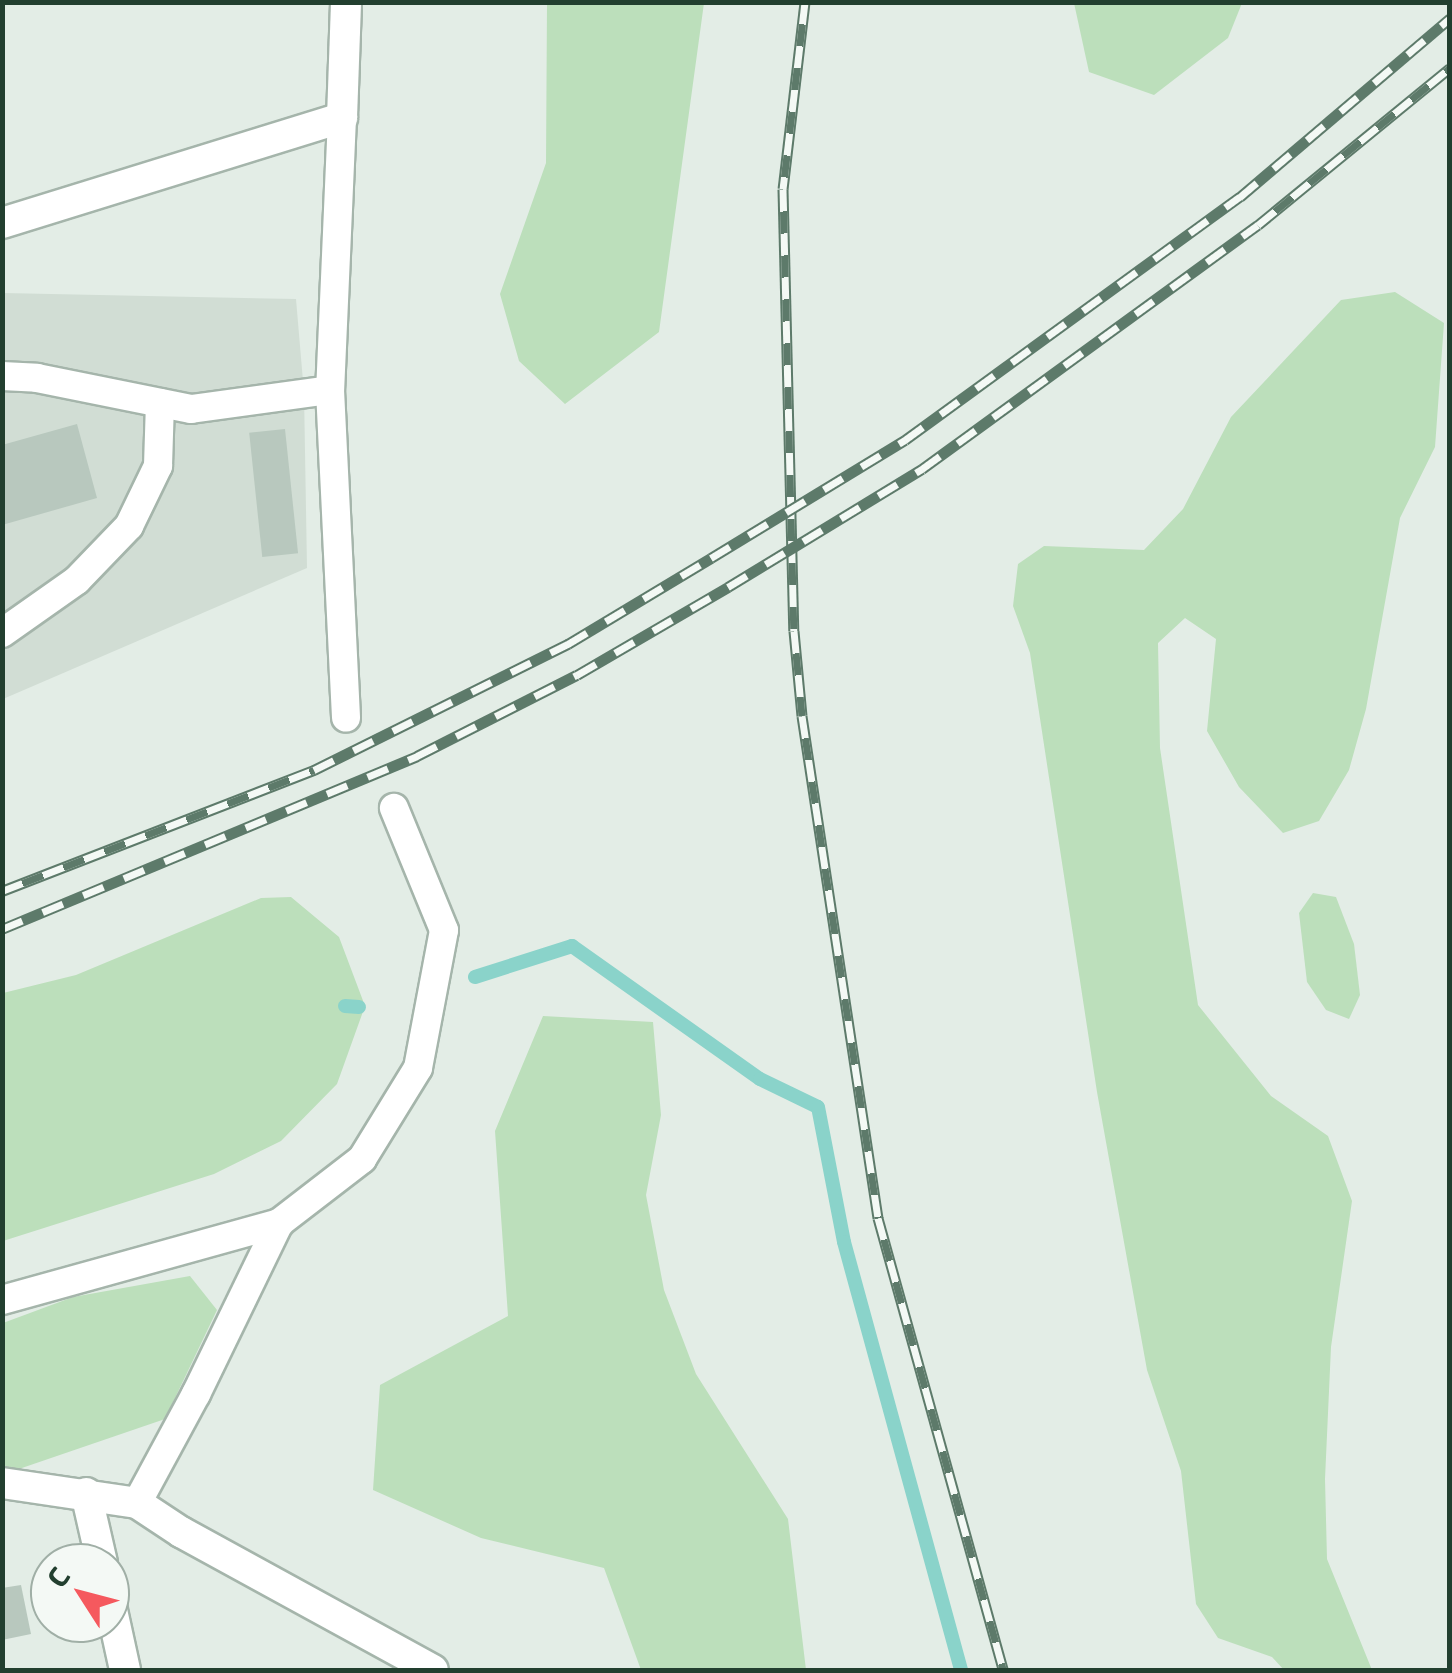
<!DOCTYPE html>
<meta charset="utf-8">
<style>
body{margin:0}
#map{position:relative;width:1452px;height:1673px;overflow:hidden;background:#e3ede6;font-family:"Exo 2",sans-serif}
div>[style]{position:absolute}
.built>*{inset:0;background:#d1ddd4}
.green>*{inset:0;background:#bcdfbb}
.stream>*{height:14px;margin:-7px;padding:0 7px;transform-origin:7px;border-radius:7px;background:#8ad3ca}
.building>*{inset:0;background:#b8c8be;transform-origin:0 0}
.roads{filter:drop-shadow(2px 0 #a5b5ab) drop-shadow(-2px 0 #a5b5ab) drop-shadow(0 2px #a5b5ab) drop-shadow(0 -2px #a5b5ab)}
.lane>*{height:28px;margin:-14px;padding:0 14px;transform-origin:14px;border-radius:14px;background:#fff}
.street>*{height:30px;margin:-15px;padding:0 15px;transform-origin:15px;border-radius:15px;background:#fff}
.rail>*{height:11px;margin-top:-5.5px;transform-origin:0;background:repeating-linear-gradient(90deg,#f4f9f5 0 22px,#5d7a6a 0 44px);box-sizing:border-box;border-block:2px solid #5d7a6a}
span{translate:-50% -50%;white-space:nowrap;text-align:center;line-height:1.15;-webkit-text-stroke:8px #f4f9f5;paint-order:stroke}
.frame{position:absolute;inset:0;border:5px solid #223f2f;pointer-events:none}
.north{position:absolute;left:30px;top:1543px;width:100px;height:100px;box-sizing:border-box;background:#f4f9f5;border:2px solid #a0afa6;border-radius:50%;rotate:306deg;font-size:28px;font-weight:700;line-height:40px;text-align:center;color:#223f2f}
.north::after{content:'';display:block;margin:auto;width:35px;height:45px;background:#f5595e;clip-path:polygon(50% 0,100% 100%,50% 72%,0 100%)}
</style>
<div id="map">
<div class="built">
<div style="clip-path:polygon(3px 293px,296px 299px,304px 393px,307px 568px,3px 699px)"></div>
</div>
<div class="green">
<div style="clip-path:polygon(547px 3px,704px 3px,659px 332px,565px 404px,519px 361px,500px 294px,546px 163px)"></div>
<div style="clip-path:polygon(1074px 3px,1074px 2px,1242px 3px,1228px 38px,1154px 95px,1089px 72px)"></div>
<div style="clip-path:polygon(1395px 292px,1444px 323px,1435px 447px,1400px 518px,1366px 709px,1349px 770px,1319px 821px,1283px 833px,1239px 787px,1207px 731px,1216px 639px,1185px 618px,1158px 643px,1160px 748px,1198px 1005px,1271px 1096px,1328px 1136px,1352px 1201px,1331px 1347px,1325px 1479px,1327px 1559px,1372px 1670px,1284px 1670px,1272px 1657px,1218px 1638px,1196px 1604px,1181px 1471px,1147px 1370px,1097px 1092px,1030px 653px,1013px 606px,1018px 564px,1044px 546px,1144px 550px,1183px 509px,1231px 417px,1341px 300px)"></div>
<div style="clip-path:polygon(1313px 893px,1336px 897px,1354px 944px,1360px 995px,1349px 1019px,1326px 1010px,1307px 982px,1299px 913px)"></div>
<div style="clip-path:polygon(291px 897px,339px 937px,365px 1006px,337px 1084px,281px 1141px,214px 1174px,3px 1241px,3px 993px,76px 975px,261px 898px)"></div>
<div style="clip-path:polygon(543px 1016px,653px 1022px,661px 1115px,646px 1195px,664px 1290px,696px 1374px,788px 1519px,806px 1670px,641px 1670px,604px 1568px,481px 1538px,373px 1490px,380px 1385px,508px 1316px,495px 1131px)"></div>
<div style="clip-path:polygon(190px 1276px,217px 1310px,165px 1419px,16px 1470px,3px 1465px,3px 1323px,73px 1297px)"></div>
</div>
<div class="stream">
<div style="left:475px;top:977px;width:102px;rotate:-17.7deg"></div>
<div style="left:572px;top:946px;width:230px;rotate:35.3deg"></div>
<div style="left:760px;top:1079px;width:64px;rotate:25.8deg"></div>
<div style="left:818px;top:1107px;width:137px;rotate:79.1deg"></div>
<div style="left:844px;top:1242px;width:444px;rotate:74.7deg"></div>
<div style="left:345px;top:1006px;width:14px;rotate:4deg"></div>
</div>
<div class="building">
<div style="clip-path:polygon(77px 424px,97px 498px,2px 525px,2px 445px)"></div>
<div style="left:285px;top:429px;width:125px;height:36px;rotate:84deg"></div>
<div style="clip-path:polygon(21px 1585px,31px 1634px,2px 1640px,2px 1588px)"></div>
</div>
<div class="roads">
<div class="lane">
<div style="left:342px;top:118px;width:272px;rotate:92.5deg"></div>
<div style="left:330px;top:390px;width:328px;rotate:87.2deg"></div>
<div style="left:2px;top:376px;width:35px;rotate:3deg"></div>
<div style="left:37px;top:378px;width:157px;rotate:11.4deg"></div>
<div style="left:191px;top:409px;width:140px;rotate:-7.8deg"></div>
<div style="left:2px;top:633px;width:92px;rotate:-35.2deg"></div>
<div style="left:77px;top:580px;width:75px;rotate:-46.1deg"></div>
<div style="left:129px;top:526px;width:67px;rotate:-64.2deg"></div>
<div style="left:158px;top:466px;width:63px;rotate:-88.2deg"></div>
<div style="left:2px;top:1300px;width:288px;rotate:-15.5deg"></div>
<div style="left:279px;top:1223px;width:105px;rotate:-37.6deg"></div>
<div style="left:362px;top:1159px;width:107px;rotate:-58.4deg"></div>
<div style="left:418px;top:1068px;width:140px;rotate:-79.3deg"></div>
<div style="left:444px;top:930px;width:132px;rotate:-112.3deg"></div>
<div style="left:137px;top:1503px;width:124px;rotate:-61.6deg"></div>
<div style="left:196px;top:1394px;width:190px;rotate:-64.1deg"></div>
</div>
<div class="street">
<div style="left:2px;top:223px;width:356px;rotate:-17.2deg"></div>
<div style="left:342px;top:118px;width:116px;rotate:-88deg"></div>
<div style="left:2px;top:1483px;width:136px;rotate:8.4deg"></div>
<div style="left:137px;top:1503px;width:53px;rotate:33.4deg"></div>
<div style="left:181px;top:1532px;width:287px;rotate:28.7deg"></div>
<div style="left:86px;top:1493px;width:72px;rotate:77.1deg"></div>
<div style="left:110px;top:1601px;width:71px;rotate:77.7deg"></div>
</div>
</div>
<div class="rail">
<div style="left:805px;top:2px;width:188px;rotate:96.7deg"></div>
<div style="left:783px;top:189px;width:442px;rotate:88.6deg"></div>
<div style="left:794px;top:631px;width:85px;rotate:84.6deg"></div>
<div style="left:802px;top:716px;width:508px;rotate:81.39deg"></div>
<div style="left:878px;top:1218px;width:469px;rotate:74.5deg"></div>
<div style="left:2px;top:891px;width:335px;rotate:-21.2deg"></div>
<div style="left:314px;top:770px;width:284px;rotate:-26.4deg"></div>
<div style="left:568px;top:644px;width:167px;rotate:-31deg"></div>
<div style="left:711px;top:558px;width:227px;rotate:-31.3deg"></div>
<div style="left:905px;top:440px;width:414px;rotate:-36deg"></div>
<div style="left:1240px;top:197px;width:276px;rotate:-40.4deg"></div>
<div style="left:2px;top:929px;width:450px;rotate:-22.6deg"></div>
<div style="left:417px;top:756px;width:179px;rotate:-26.9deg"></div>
<div style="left:577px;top:675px;width:175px;rotate:-30.2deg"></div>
<div style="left:728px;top:587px;width:227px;rotate:-31.3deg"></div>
<div style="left:922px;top:469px;width:415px;rotate:-36deg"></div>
<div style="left:1258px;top:225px;width:248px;rotate:-39.3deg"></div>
</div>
<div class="frame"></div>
<div class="north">С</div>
</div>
